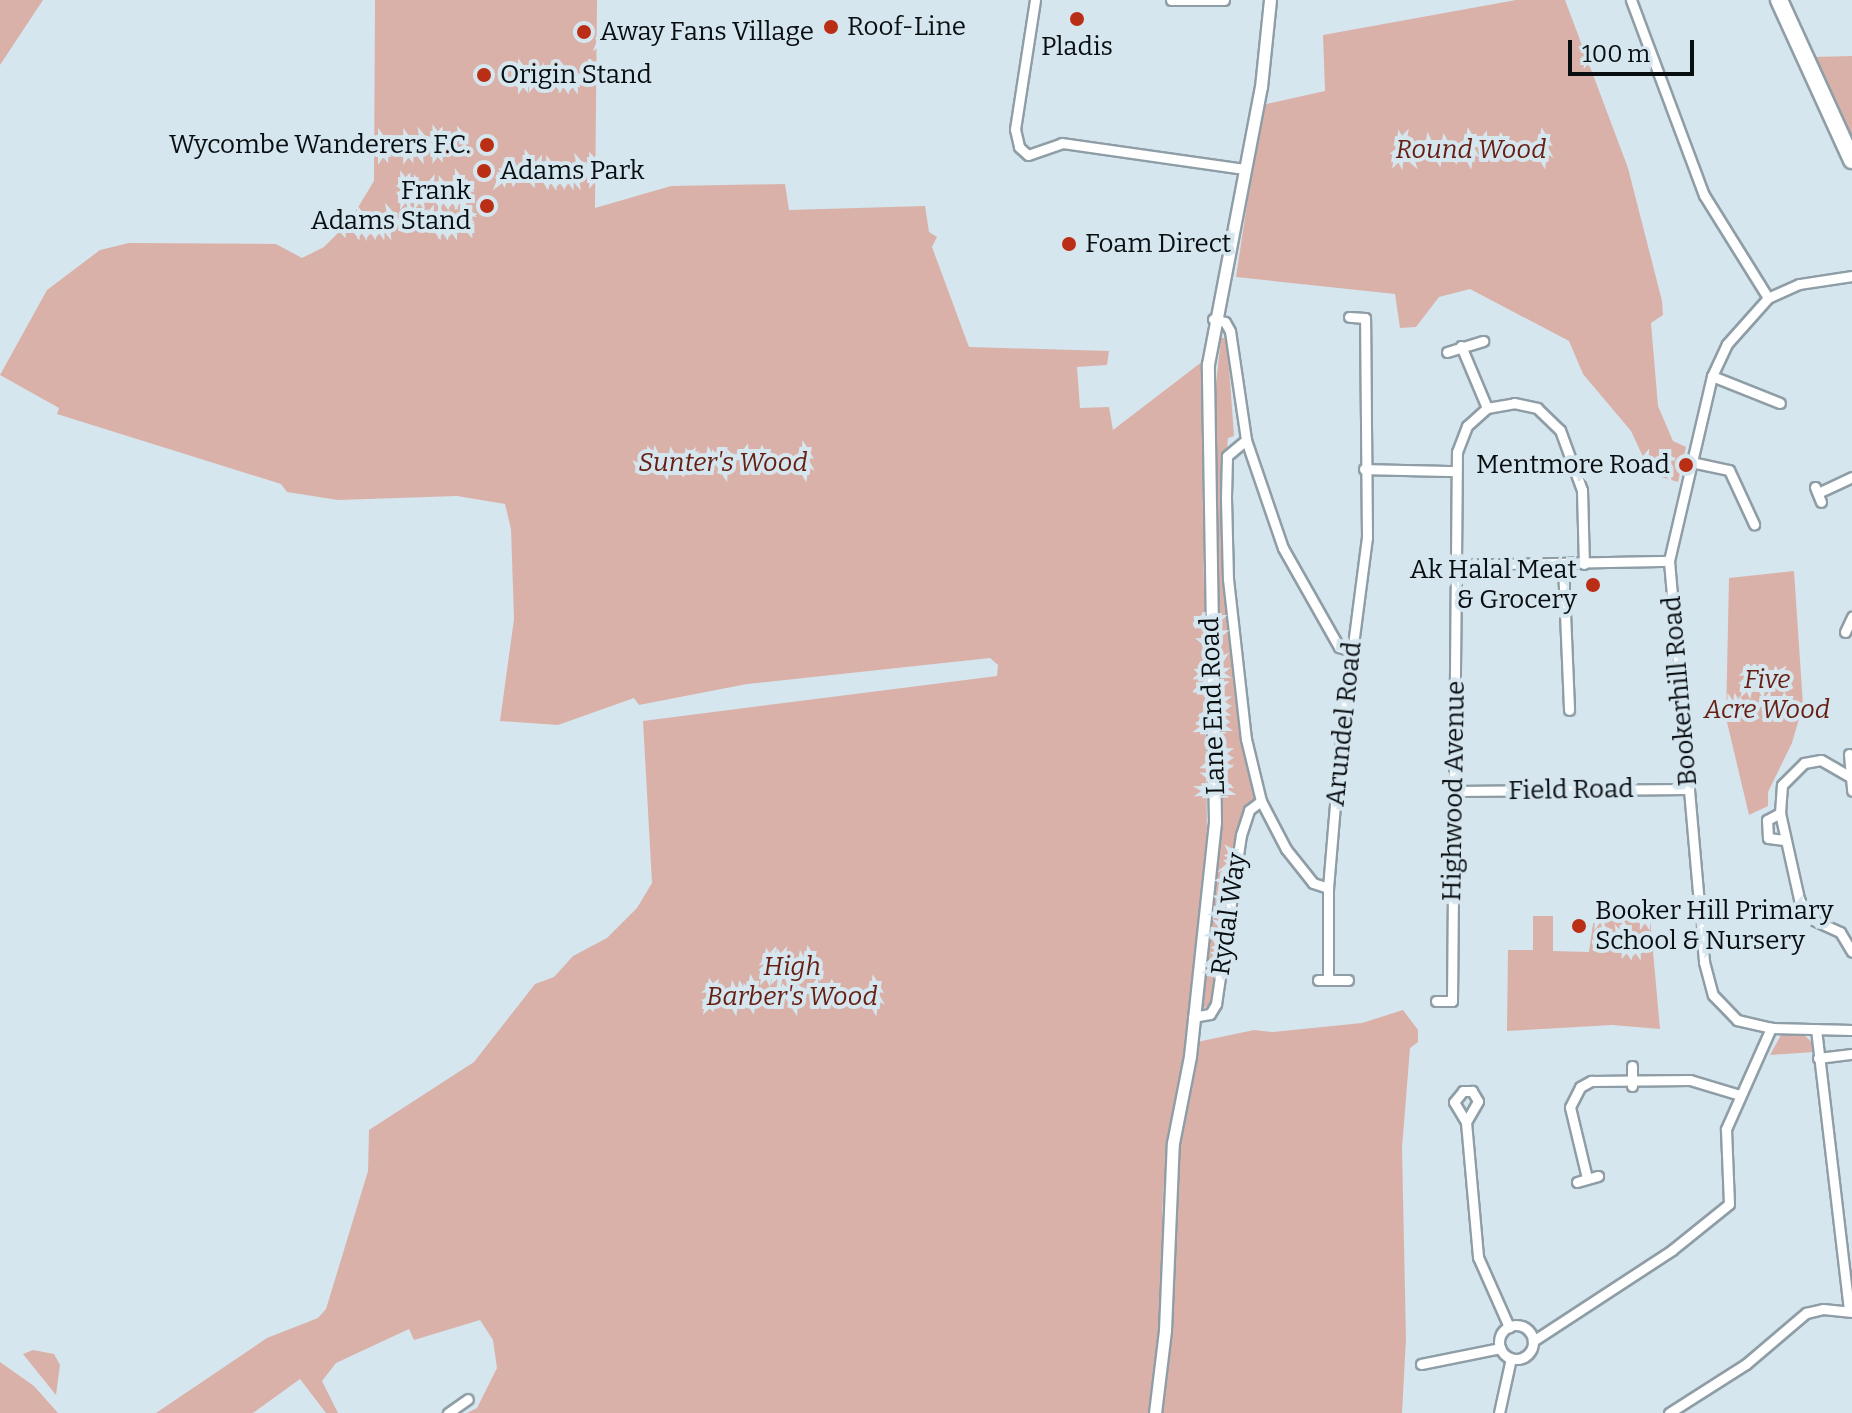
<!DOCTYPE html>
<style>
body{margin:0}
#map{position:relative;width:1852px;height:1413px;overflow:hidden;background:#d6e6ef;font-family:Bitter,serif}
div>[style]{position:absolute}
.green>*{inset:0;background:#dab1a9}
.roads{filter:drop-shadow(2px 0 #8f9ea6) drop-shadow(-2px 0 #8f9ea6) drop-shadow(0 2px #8f9ea6) drop-shadow(0 -2px #8f9ea6)}
.minor>*{height:9px;margin:-4.5px;padding:0 4.5px;transform-origin:4.5px;border-radius:4.5px;background:#fff}
.minor>.ring{margin:-4.5px;padding:0;box-sizing:content-box;background:none;border:9px solid #fff;border-radius:50%}
.tertiary>*{height:11px;margin:-5.5px;padding:0 5.5px;transform-origin:5.5px;border-radius:5.5px;background:#fff}
.trunk>*{height:16px;margin:-8px;padding:0 8px;transform-origin:8px;border-radius:8px;background:#fff}
.dots>*{width:22px;height:22px;translate:-50% -50%;box-sizing:border-box;border:4px solid #d6e6ef;border-radius:50%}
span{translate:-50% -50%;white-space:nowrap;text-align:center;line-height:1.15;-webkit-text-stroke:8px #d6e6ef;paint-order:stroke}
.poi-label{font-size:26px;color:#090e11}
.left{translate:0 -50%;text-align:left}
.right{translate:-100% -50%;text-align:right}
.park-label{font-size:26px;color:#661e12;font-style:italic}
.street-label{font-size:26px;color:#090e11}
.scale{position:absolute;left:1568px;top:40px;width:126px;height:36px;box-sizing:border-box;border:4px solid #090e11;border-top:0;padding-left:10px;font-size:24px;line-height:28px;white-space:nowrap;color:#090e11;-webkit-text-stroke:6px #d6e6ef;paint-order:stroke}
</style>
<div id="map">
<div class="green">
<div style="clip-path:polygon(0 0,43px 0,0 65px)"></div>
<div style="clip-path:polygon(375px 0,597px 0,595px 208px,671px 186px,785px 184px,789px 210px,925px 206px,929px 232px,937px 237px,932px 247px,969px 347px,1109px 351px,1107px 365px,1077px 367px,1080px 408px,1109px 407px,1113px 430px,1203px 361px,1202px 367px,1207px 366px,1202px 430px,1207px 829px,1185px 1068px,1163px 1191px,1159px 1355px,1148px 1413px,467px 1413px,477px 1408px,497px 1368px,493px 1340px,480px 1320px,414px 1340px,409px 1329px,336px 1363px,322px 1381px,338px 1413px,326px 1413px,300px 1379px,253px 1413px,156px 1413px,267px 1338px,318px 1318px,326px 1309px,368px 1171px,369px 1130px,474px 1062px,535px 984px,554px 977px,573px 956px,607px 938px,637px 908px,652px 883px,643px 721px,997px 676px,998px 665px,990px 658px,747px 684px,639px 705px,634px 698px,558px 725px,500px 721px,514px 619px,511px 529px,505px 504px,457px 496px,338px 500px,287px 492px,281px 484px,57px 414px,59px 408px,0 375px,47px 290px,100px 250px,129px 243px,276px 244px,302px 258px,324px 247px,349px 222px,374px 181px)"></div>
<div style="clip-path:polygon(1516px 0,1565px 0,1628px 168px,1662px 301px,1663px 315px,1651px 323px,1658px 406px,1673px 441px,1686px 447px,1678px 482px,1651px 474px,1631px 431px,1583px 374px,1569px 341px,1470px 289px,1439px 297px,1416px 327px,1400px 328px,1395px 294px,1236px 277px,1262px 105px,1325px 91px,1323px 35px)"></div>
<div style="clip-path:polygon(1852px 56px,1852px 135px,1824px 93px,1812px 57px)"></div>
<div style="clip-path:polygon(1221px 338px,1227px 338px,1234px 436px,1228px 438px,1225px 478px,1228px 625px,1238px 709px,1257px 795px,1250px 806px,1215px 1001px,1203px 1009px,1219px 815px,1210px 440px)"></div>
<div style="clip-path:polygon(1794px 571px,1803px 705px,1792px 743px,1768px 792px,1768px 806px,1749px 815px,1726px 718px,1729px 578px)"></div>
<div style="clip-path:polygon(1649px 907px,1660px 1029px,1612px 1025px,1507px 1031px,1508px 950px,1533px 950px,1533px 916px,1553px 916px,1553px 951px,1589px 952px,1595px 910px)"></div>
<div style="clip-path:polygon(1403px 1010px,1418px 1030px,1418px 1042px,1410px 1048px,1402px 1148px,1406px 1339px,1402px 1413px,1158px 1413px,1173px 1174px,1197px 1042px,1254px 1030px,1273px 1032px,1362px 1023px)"></div>
<div style="clip-path:polygon(1781px 1035px,1804px 1035px,1814px 1044px,1814px 1052px,1770px 1055px)"></div>
<div style="clip-path:polygon(33px 1350px,54px 1354px,60px 1365px,56px 1395px,23px 1354px)"></div>
<div style="clip-path:polygon(0 1362px,34px 1386px,58px 1413px,0 1413px)"></div>
</div>
<div class="roads">
<div class="minor">
<div style="left:1035px;top:0;width:131px;rotate:98.8deg"></div>
<div style="left:1015px;top:129px;width:18px;rotate:77deg"></div>
<div style="left:1019px;top:147px;width:12px;rotate:42deg"></div>
<div style="left:1028px;top:155px;width:36px;rotate:-19deg"></div>
<div style="left:1062px;top:143px;width:185px;rotate:8.1deg"></div>
<div style="left:1171px;top:0;width:53px"></div>
<div style="left:1631px;top:0;width:208px;rotate:69.5deg"></div>
<div style="left:1704px;top:195px;width:121px;rotate:58.1deg"></div>
<div style="left:1852px;top:276px;width:54px;rotate:171.4deg"></div>
<div style="left:1799px;top:284px;width:34px;rotate:156deg"></div>
<div style="left:1768px;top:298px;width:62px;rotate:131.7deg"></div>
<div style="left:1727px;top:344px;width:35px;rotate:115deg"></div>
<div style="left:1712px;top:376px;width:190px;rotate:103.1deg"></div>
<div style="left:1669px;top:561px;width:403px;rotate:85deg"></div>
<div style="left:1704px;top:962px;width:34px;rotate:75deg"></div>
<div style="left:1713px;top:995px;width:35px;rotate:46deg"></div>
<div style="left:1737px;top:1020px;width:35px;rotate:13deg"></div>
<div style="left:1771px;top:1028px;width:81px;rotate:1.4deg"></div>
<div style="left:1213px;top:319px;width:12px;rotate:14deg"></div>
<div style="left:1225px;top:322px;width:10px;rotate:61deg"></div>
<div style="left:1230px;top:331px;width:110px;rotate:81.6deg"></div>
<div style="left:1246px;top:440px;width:114px;rotate:71.1deg"></div>
<div style="left:1283px;top:548px;width:114px;rotate:60.5deg"></div>
<div style="left:1339px;top:647px;width:10px;rotate:17deg"></div>
<div style="left:1461px;top:346px;width:67px;rotate:67.2deg"></div>
<div style="left:1447px;top:352px;width:38px;rotate:-17deg"></div>
<div style="left:1712px;top:376px;width:73px;rotate:21.7deg"></div>
<div style="left:1246px;top:440px;width:25px;rotate:140deg"></div>
<div style="left:1227px;top:456px;width:42px;rotate:91.4deg"></div>
<div style="left:1226px;top:498px;width:81px;rotate:88.6deg"></div>
<div style="left:1228px;top:579px;width:161px;rotate:83.6deg"></div>
<div style="left:1246px;top:739px;width:64px;rotate:76.4deg"></div>
<div style="left:1261px;top:801px;width:54px;rotate:62.5deg"></div>
<div style="left:1286px;top:849px;width:43px;rotate:51.5deg"></div>
<div style="left:1313px;top:883px;width:16px;rotate:18deg"></div>
<div style="left:1691px;top:462px;width:39px;rotate:12deg"></div>
<div style="left:1729px;top:470px;width:60px;rotate:65.2deg"></div>
<div style="left:1364px;top:469px;width:91px;rotate:1.3deg"></div>
<div style="left:1815px;top:487px;width:16px;rotate:68deg"></div>
<div style="left:1818px;top:493px;width:38px;rotate:-25deg"></div>
<div style="left:1456px;top:565px;width:213px;rotate:-1.1deg"></div>
<div style="left:1563px;top:565px;width:145px;rotate:87.6deg"></div>
<div style="left:1845px;top:632px;width:17px;rotate:-65deg"></div>
<div style="left:1849px;top:754px;width:37px;rotate:85deg"></div>
<div style="left:1454px;top:791px;width:235px;rotate:-0.5deg"></div>
<div style="left:1780px;top:813px;width:28px;rotate:-86deg"></div>
<div style="left:1782px;top:785px;width:31px;rotate:-45deg"></div>
<div style="left:1804px;top:763px;width:17px;rotate:-10deg"></div>
<div style="left:1821px;top:760px;width:34px;rotate:30deg"></div>
<div style="left:1784px;top:840px;width:16px;rotate:-173deg"></div>
<div style="left:1768px;top:838px;width:18px;rotate:-93deg"></div>
<div style="left:1767px;top:820px;width:15px;rotate:-28deg"></div>
<div style="left:1780px;top:813px;width:88px;rotate:77.5deg"></div>
<div style="left:1799px;top:899px;width:23px;rotate:59deg"></div>
<div style="left:1811px;top:919px;width:32px;rotate:24deg"></div>
<div style="left:1840px;top:932px;width:23px;rotate:59deg"></div>
<div style="left:1318px;top:980px;width:30px"></div>
<div style="left:1328px;top:980px;width:92px;rotate:-90deg"></div>
<div style="left:1328px;top:888px;width:144px;rotate:-85.2deg"></div>
<div style="left:1340px;top:745px;width:209px;rotate:-82.6deg"></div>
<div style="left:1367px;top:538px;width:220px;rotate:-90.5deg"></div>
<div style="left:1365px;top:318px;width:16px;rotate:-176deg"></div>
<div style="left:1436px;top:1001px;width:16px"></div>
<div style="left:1452px;top:1001px;width:549px;rotate:-89.48deg"></div>
<div style="left:1457px;top:452px;width:28px;rotate:-69deg"></div>
<div style="left:1467px;top:426px;width:27px;rotate:-42deg"></div>
<div style="left:1487px;top:408px;width:27px;rotate:-10deg"></div>
<div style="left:1514px;top:403px;width:24px;rotate:12deg"></div>
<div style="left:1537px;top:408px;width:32px;rotate:44deg"></div>
<div style="left:1560px;top:430px;width:64px;rotate:69.9deg"></div>
<div style="left:1582px;top:490px;width:74px;rotate:88.5deg"></div>
<div style="left:1193px;top:1017px;width:17px;rotate:-10deg"></div>
<div style="left:1210px;top:1014px;width:12px;rotate:-59deg"></div>
<div style="left:1216px;top:1004px;width:171px;rotate:-81.6deg"></div>
<div style="left:1241px;top:835px;width:26px;rotate:-72deg"></div>
<div style="left:1249px;top:810px;width:15px;rotate:-37deg"></div>
<div style="left:1816px;top:1029px;width:284px;rotate:83.3deg"></div>
<div style="left:1818px;top:1058px;width:34px;rotate:-7deg"></div>
<div style="left:1632px;top:1066px;width:20px;rotate:90deg"></div>
<div style="left:1466px;top:1122px;width:24px;rotate:-60deg"></div>
<div style="left:1478px;top:1101px;width:12px;rotate:-121deg"></div>
<div style="left:1472px;top:1091px;width:9px;rotate:180deg"></div>
<div style="left:1463px;top:1091px;width:14px;rotate:129deg"></div>
<div style="left:1454px;top:1102px;width:23px;rotate:59deg"></div>
<div style="left:1466px;top:1122px;width:136px;rotate:84.9deg"></div>
<div style="left:1478px;top:1257px;width:77px;rotate:66.1deg"></div>
<div style="left:1587px;top:1178px;width:73px;rotate:-103.5deg"></div>
<div style="left:1570px;top:1107px;width:22px;rotate:-63deg"></div>
<div style="left:1580px;top:1087px;width:13px;rotate:-29deg"></div>
<div style="left:1591px;top:1081px;width:99px;rotate:-0.6deg"></div>
<div style="left:1690px;top:1080px;width:52px;rotate:16.7deg"></div>
<div style="left:1577px;top:1182px;width:22px;rotate:-16deg"></div>
<div class="ring" style="left:1499px;top:1325px;width:25px;height:25px"></div>
<div style="left:1533px;top:1341px;width:166px;rotate:-33.2deg"></div>
<div style="left:1672px;top:1250px;width:73px;rotate:-38.9deg"></div>
<div style="left:1729px;top:1204px;width:75px;rotate:-92.3deg"></div>
<div style="left:1726px;top:1129px;width:111px;rotate:-66deg"></div>
<div style="left:1421px;top:1364px;width:81px;rotate:-11.4deg"></div>
<div style="left:448px;top:1413px;width:24px;rotate:-35deg"></div>
<div style="left:1499px;top:1413px;width:56px;rotate:-77.7deg"></div>
<div style="left:1669px;top:1413px;width:91px;rotate:-32.5deg"></div>
<div style="left:1746px;top:1364px;width:79px;rotate:-40.4deg"></div>
<div style="left:1806px;top:1313px;width:17px;rotate:-13deg"></div>
<div style="left:1823px;top:1309px;width:29px;rotate:6deg"></div>
</div>
<div class="tertiary">
<div style="left:1155px;top:1413px;width:84px;rotate:-83.1deg"></div>
<div style="left:1165px;top:1330px;width:187px;rotate:-87.6deg"></div>
<div style="left:1173px;top:1143px;width:89px;rotate:-78.9deg"></div>
<div style="left:1190px;top:1056px;width:235px;rotate:-83.9deg"></div>
<div style="left:1215px;top:822px;width:458px;rotate:-90.9deg"></div>
<div style="left:1208px;top:364px;width:282px;rotate:-79.2deg"></div>
<div style="left:1261px;top:87px;width:87px;rotate:-84.1deg"></div>
</div>
<div class="trunk">
<div style="left:1779px;top:0;width:176px;rotate:65.5deg"></div>
</div>
</div>
<div class="dots">
<div style="left:1077px;top:19px;background:#ba2e16"></div>
<div style="left:831px;top:27px;background:#ba2e16"></div>
<div style="left:584px;top:32px;background:#ba2e16"></div>
<div style="left:484px;top:75px;background:#ba2e16"></div>
<div style="left:487px;top:145px;background:#ba2e16"></div>
<div style="left:484px;top:171px;background:#ba2e16"></div>
<div style="left:487px;top:206px;background:#ba2e16"></div>
<div style="left:1069px;top:244px;background:#ba2e16"></div>
<div style="left:1686px;top:465px;background:#ba2e16"></div>
<div style="left:1593px;top:585px;background:#ba2e16"></div>
<div style="left:1579px;top:926px;background:#ba2e16"></div>
</div>
<div class="poi-label">
<span class="left" style="left:847px;top:27px">Roof-Line</span>
<span class="left" style="left:600px;top:32px">Away Fans Village</span>
<span style="left:1077px;top:47px">Pladis</span>
<span class="left" style="left:500px;top:75px">Origin Stand</span>
<span class="right" style="left:471px;top:145px">Wycombe Wanderers F.C.</span>
<span class="left" style="left:500px;top:171px">Adams Park</span>
<span class="right" style="left:471px;top:206px">Frank<br>Adams Stand</span>
<span class="left" style="left:1085px;top:244px">Foam Direct</span>
<span class="right" style="left:1670px;top:465px">Mentmore Road</span>
<span class="right" style="left:1577px;top:585px">Ak Halal Meat<br>&amp; Grocery</span>
<span class="left" style="left:1595px;top:926px">Booker Hill Primary<br>School &amp; Nursery</span>
</div>
<div class="park-label">
<span style="left:1471px;top:150px">Round Wood</span>
<span style="left:723px;top:463px">Sunter's Wood</span>
<span style="left:1767px;top:695px">Five<br>Acre Wood</span>
<span style="left:792px;top:982px">High<br>Barber's Wood</span>
</div>
<div class="street-label">
<span style="left:1680px;top:691px;rotate:-95deg">Bookerhill Road</span>
<span style="left:1213px;top:706px;rotate:-92deg">Lane End Road</span>
<span style="left:1344px;top:724px;rotate:-84deg">Arundel Road</span>
<span style="left:1571px;top:790px;rotate:-1deg">Field Road</span>
<span style="left:1454px;top:791px;rotate:-89deg">Highwood Avenue</span>
<span style="left:1229px;top:914px;rotate:-82deg">Rydal Way</span>
</div>
<div class="scale">100 m</div>
</div>
